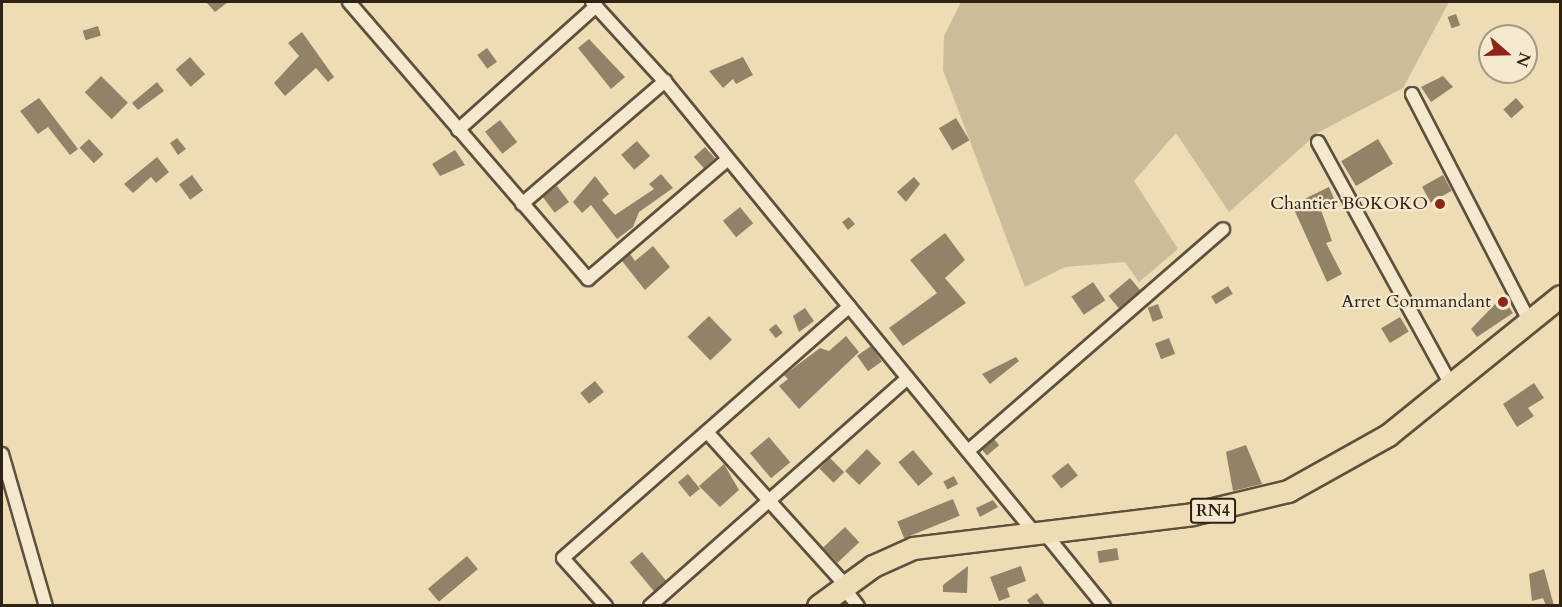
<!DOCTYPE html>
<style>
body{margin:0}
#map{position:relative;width:1562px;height:607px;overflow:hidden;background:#eedcb4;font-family:Cardo,serif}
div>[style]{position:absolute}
.green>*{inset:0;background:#cdbc99}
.building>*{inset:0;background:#928368;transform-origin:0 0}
.roads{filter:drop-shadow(2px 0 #5e503d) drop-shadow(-2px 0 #5e503d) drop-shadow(0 2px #5e503d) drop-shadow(0 -2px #5e503d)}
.minor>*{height:12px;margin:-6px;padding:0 6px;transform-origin:6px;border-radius:6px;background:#f4e8ce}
.trunk>*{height:21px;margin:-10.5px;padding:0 10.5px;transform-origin:10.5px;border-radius:10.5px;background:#eedcb4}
.dots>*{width:16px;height:16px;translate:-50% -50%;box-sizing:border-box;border:3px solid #f4e8ce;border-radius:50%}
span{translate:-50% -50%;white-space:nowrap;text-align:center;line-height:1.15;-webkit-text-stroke:4.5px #f4e8ce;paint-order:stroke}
.shield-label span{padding:2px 4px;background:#f4e8ce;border:2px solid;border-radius:4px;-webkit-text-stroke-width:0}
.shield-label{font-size:16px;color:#2e2215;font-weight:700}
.poi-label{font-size:18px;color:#2e2215}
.right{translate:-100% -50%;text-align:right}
.frame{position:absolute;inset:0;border:3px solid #2e2215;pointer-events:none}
.north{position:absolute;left:1478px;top:24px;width:60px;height:60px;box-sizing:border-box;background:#f4e8ce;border:2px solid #a59984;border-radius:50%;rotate:110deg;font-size:16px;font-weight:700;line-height:24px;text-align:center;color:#2e2215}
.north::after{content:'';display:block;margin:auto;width:21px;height:27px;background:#8f2418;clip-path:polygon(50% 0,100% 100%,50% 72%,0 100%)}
</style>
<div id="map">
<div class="green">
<div style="clip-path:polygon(961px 2px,1449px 2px,1403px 88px,1319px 132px,1229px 212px,1176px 133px,1134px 181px,1178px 249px,1139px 282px,1125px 262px,1065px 267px,1025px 287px,943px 70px,944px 36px)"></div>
</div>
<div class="building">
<div style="clip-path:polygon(206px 2px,228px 2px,215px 12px)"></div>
<div style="left:1456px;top:14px;width:12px;height:9px;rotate:70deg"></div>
<div style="left:98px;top:26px;width:10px;height:16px;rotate:73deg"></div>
<div style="clip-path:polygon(302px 32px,334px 77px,328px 82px,316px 68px,285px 96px,274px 83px,299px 56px,288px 43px)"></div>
<div style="clip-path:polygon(589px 39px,625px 77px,611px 89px,578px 48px)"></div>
<div style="left:487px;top:48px;width:17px;height:12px;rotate:54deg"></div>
<div style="left:190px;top:57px;width:23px;height:19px;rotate:49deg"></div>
<div style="clip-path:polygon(743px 57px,753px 75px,736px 84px,733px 79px,723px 88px,709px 71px)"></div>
<div style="left:101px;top:76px;width:38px;height:23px;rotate:45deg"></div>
<div style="clip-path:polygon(1443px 76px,1453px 87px,1431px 102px,1421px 87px)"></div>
<div style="clip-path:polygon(157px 82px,164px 91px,138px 110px,132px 103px)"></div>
<div style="clip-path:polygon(39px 98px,78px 149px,70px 155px,48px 127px,38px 134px,20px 111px)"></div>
<div style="left:1516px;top:98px;width:12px;height:17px;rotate:48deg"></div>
<div style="left:956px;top:118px;width:26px;height:20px;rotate:59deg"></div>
<div style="left:500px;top:120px;width:28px;height:19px;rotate:52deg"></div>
<div style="clip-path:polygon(177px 138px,186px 149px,178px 155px,170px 143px)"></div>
<div style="left:89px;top:139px;width:21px;height:13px;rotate:47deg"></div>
<div style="left:1378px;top:139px;width:29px;height:43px;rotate:59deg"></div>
<div style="left:637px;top:141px;width:20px;height:21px;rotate:49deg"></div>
<div style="left:705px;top:147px;width:15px;height:15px;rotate:48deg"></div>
<div style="clip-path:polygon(455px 150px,465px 165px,440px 176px,432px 164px)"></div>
<div style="clip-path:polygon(157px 157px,169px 172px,156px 183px,151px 177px,133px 193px,124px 184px)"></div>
<div style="clip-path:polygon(661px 174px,673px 188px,639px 212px,633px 227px,617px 239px,591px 205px,582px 213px,573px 202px,595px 176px,609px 194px,602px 200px,615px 215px,654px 189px,649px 184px)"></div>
<div style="left:192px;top:175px;width:19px;height:16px;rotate:54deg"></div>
<div style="left:1443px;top:175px;width:18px;height:24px;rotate:61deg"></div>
<div style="clip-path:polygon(914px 177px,920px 184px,906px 202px,897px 192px)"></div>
<div style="left:557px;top:186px;width:20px;height:18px;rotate:53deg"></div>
<div style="clip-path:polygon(1329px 187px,1336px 203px,1321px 210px,1332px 241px,1326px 243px,1342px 274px,1327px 282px,1292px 205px)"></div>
<div style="left:740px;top:207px;width:21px;height:22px;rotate:51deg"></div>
<div style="clip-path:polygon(849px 217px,855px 224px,848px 230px,842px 222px)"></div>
<div style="clip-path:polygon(945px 233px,965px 260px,945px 278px,966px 303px,903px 346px,889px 328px,937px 293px,910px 260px)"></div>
<div style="clip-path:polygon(653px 246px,670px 267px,645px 290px,622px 261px,630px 254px,635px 261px)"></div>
<div style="left:1130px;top:278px;width:16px;height:28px;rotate:50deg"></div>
<div style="left:1093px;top:282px;width:22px;height:26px;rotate:56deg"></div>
<div style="left:1228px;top:286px;width:9px;height:20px;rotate:58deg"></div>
<div style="clip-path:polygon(1502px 297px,1513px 313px,1477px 337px,1471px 329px)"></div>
<div style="left:1158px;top:304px;width:15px;height:11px;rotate:70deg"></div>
<div style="clip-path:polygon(805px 308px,814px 321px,799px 332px,793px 316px)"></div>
<div style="left:709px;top:316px;width:33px;height:30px;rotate:46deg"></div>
<div style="left:1400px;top:317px;width:17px;height:22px;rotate:59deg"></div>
<div style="left:776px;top:324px;width:11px;height:9px;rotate:52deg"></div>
<div style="clip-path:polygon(846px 336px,859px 352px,799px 409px,779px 386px,788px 379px,784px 375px,820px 348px,829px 351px)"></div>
<div style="left:1169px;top:338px;width:17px;height:15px;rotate:69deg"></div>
<div style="left:871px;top:346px;width:19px;height:17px;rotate:55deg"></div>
<div style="clip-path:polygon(1016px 357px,1019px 361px,990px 384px,982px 374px)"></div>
<div style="left:595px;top:381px;width:14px;height:19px;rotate:51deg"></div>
<div style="clip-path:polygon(1534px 383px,1544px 398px,1528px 408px,1534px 416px,1517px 427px,1503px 404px)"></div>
<div style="left:769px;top:437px;width:33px;height:25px;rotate:50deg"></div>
<div style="left:994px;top:439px;width:8px;height:16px;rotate:50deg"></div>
<div style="clip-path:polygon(1246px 445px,1262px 484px,1233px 491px,1226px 452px)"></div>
<div style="left:867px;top:449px;width:20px;height:31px;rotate:45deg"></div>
<div style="left:913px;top:450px;width:31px;height:19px;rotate:50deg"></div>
<div style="left:830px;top:458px;width:20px;height:15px;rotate:45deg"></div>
<div style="left:1068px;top:463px;width:16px;height:21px;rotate:52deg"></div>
<div style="clip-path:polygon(724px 464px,739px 490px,720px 507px,699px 486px)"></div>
<div style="left:688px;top:474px;width:19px;height:13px;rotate:51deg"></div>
<div style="left:954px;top:476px;width:9px;height:12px;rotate:63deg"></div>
<div style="left:953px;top:499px;width:18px;height:60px;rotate:68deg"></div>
<div style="clip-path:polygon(993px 500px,998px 507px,980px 517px,976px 508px)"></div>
<div style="left:845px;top:527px;width:21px;height:30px;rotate:47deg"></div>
<div style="left:1117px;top:548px;width:12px;height:20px;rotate:81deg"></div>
<div style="left:642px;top:552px;width:38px;height:16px;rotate:50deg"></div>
<div style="left:467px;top:556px;width:17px;height:51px;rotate:50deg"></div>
<div style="clip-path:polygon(968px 566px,967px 593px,943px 592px,943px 585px)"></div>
<div style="clip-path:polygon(1021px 566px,1026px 581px,1007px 588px,1010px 597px,999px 601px,990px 577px)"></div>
<div style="clip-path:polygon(1544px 569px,1554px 606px,1546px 606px,1543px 598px,1532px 601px,1529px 574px)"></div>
<div style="clip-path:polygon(1037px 593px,1046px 606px,1031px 606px,1027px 600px)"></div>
</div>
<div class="roads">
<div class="minor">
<div style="left:349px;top:2px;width:366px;rotate:49.2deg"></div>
<div style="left:588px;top:279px;width:184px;rotate:-40.6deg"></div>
<div style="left:592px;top:2px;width:111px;rotate:47.6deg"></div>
<div style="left:667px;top:84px;width:578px;rotate:50.69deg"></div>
<div style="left:1412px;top:94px;width:255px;rotate:62.7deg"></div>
<div style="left:458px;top:130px;width:186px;rotate:-41.9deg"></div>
<div style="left:1318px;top:142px;width:277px;rotate:61.3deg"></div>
<div style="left:522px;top:204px;width:189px;rotate:-40.7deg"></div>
<div style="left:707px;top:432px;width:207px;rotate:47.9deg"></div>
<div style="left:968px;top:451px;width:338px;rotate:-41deg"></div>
<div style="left:2px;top:454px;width:158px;rotate:73.9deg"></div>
<div style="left:1043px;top:531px;width:97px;rotate:50.9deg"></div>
<div style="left:843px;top:587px;width:24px;rotate:52deg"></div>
<div style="left:606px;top:606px;width:64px;rotate:-131.9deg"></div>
<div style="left:563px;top:558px;width:381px;rotate:-41.3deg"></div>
<div style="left:650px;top:606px;width:344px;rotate:-41.5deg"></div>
</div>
<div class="trunk">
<div style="left:818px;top:606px;width:68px;rotate:-36deg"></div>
<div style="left:873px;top:566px;width:44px;rotate:-24.2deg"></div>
<div style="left:913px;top:548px;width:281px;rotate:-6.9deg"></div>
<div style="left:1192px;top:514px;width:99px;rotate:-13.5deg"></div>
<div style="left:1288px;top:491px;width:115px;rotate:-29.2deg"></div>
<div style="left:1388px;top:435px;width:221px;rotate:-38.9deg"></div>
</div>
</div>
<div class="dots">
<div style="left:1440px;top:204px;background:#8f2418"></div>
<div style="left:1503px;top:302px;background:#8f2418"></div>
</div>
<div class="shield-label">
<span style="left:1213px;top:511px">RN4</span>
</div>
<div class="poi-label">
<span class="right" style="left:1428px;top:204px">Chantier BOKOKO</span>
<span class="right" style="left:1491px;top:302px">Arret Commandant</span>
</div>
<div class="frame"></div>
<div class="north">N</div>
</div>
